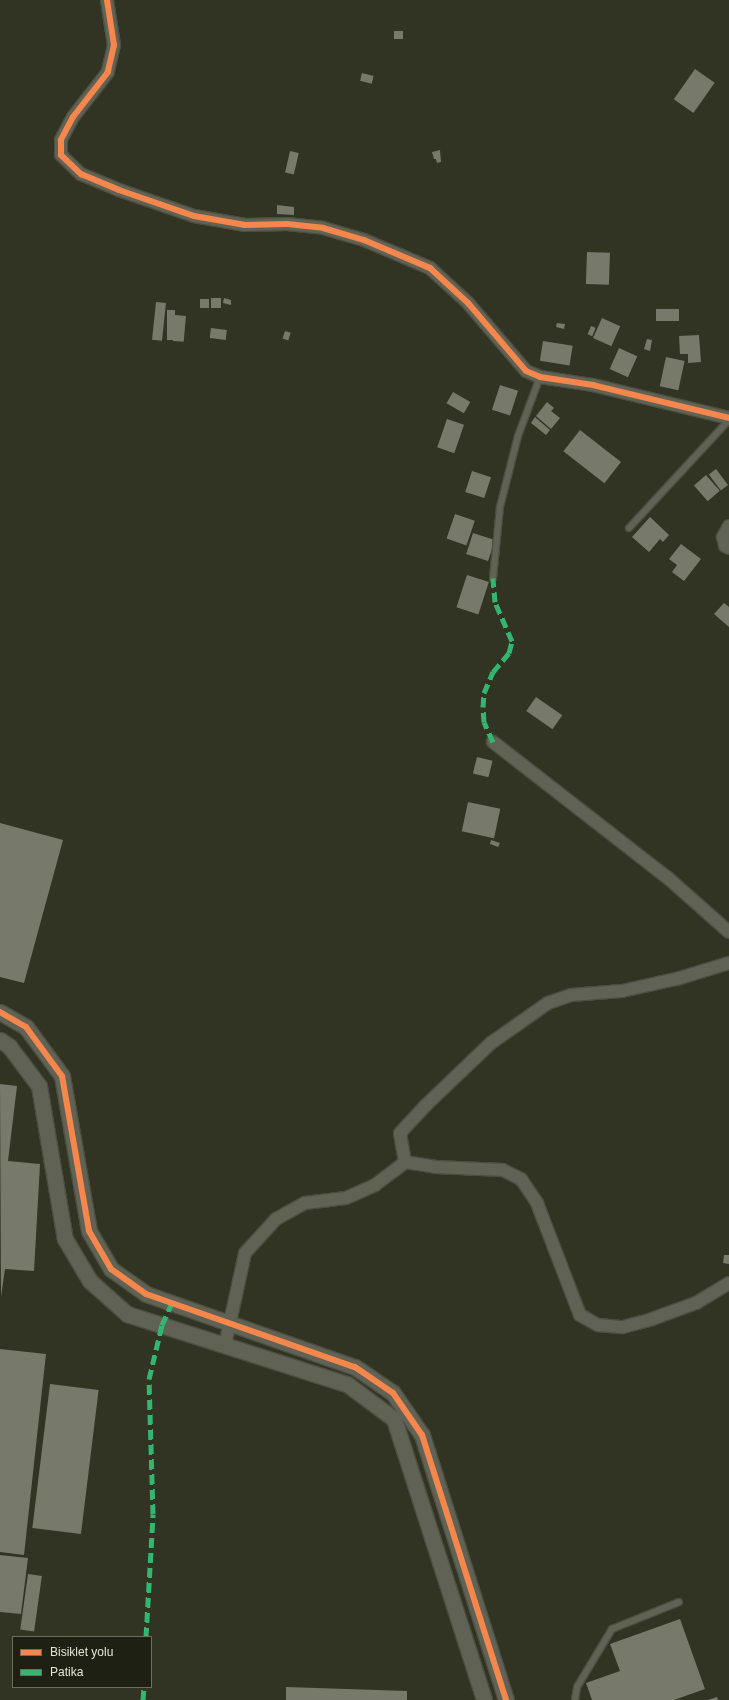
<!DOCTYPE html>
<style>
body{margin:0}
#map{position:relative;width:729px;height:1700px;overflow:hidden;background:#313323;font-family:Arial,sans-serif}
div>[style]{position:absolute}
.building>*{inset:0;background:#77796b;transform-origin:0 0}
.roads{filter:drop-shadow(1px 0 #4d4e40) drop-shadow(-1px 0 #4d4e40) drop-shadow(0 1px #4d4e40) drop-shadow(0 -1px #4d4e40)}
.service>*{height:6px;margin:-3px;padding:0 3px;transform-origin:3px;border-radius:3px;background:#606255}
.minor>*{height:12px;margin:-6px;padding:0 6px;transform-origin:6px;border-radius:6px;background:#606255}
.tertiary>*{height:15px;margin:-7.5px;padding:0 7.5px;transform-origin:7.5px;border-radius:7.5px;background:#606255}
.quiet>*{height:5px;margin-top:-2.5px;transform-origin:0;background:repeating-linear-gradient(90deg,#33b770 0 10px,transparent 0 15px)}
.cycleway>*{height:6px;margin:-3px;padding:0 3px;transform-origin:3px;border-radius:3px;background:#f5874c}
span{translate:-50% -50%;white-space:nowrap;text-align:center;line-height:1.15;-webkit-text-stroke:4px #1e2013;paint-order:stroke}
.legend{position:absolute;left:12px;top:1636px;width:140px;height:52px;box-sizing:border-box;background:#1e2013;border:1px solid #6c6f60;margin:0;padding:5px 7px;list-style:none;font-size:12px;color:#e2e5d3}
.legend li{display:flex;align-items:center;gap:8px;height:20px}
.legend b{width:20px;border:1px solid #6c6f60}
</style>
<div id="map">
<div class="building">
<div style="left:394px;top:31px;width:9px;height:8px"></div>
<div style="left:695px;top:69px;width:24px;height:37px;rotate:35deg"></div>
<div style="left:362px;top:73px;width:12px;height:8px;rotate:14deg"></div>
<div style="clip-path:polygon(440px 150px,441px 162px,437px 163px,436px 159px,434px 159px,432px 152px)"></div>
<div style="left:290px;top:151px;width:9px;height:22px;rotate:13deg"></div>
<div style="clip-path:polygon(277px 205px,294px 207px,294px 215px,277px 214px)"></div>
<div style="left:587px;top:252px;width:23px;height:32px;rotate:2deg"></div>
<div style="left:211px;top:298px;width:10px;height:10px"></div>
<div style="clip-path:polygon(224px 298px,231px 300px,231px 305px,223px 303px)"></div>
<div style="left:200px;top:299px;width:9px;height:9px"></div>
<div style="left:156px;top:302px;width:10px;height:38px;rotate:6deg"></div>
<div style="left:679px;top:309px;width:12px;height:23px;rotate:90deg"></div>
<div style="left:167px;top:310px;width:8px;height:30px"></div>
<div style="left:175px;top:315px;width:11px;height:26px;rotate:5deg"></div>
<div style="left:602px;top:318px;width:20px;height:22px;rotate:24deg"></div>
<div style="clip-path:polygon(557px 323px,565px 324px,564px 329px,556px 327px)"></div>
<div style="left:591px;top:326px;width:5px;height:9px;rotate:22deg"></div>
<div style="left:211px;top:328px;width:16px;height:10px;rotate:7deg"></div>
<div style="left:285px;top:331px;width:6px;height:8px;rotate:18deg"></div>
<div style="clip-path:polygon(699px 335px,701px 362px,688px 363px,688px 354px,680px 354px,679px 336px)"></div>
<div style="clip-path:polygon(647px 339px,652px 340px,650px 351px,644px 349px)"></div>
<div style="left:543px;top:341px;width:30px;height:20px;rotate:9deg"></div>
<div style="left:619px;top:348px;width:20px;height:23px;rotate:24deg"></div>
<div style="left:666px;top:357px;width:19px;height:30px;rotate:12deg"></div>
<div style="left:500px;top:385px;width:19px;height:26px;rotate:18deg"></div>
<div style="left:453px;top:392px;width:20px;height:13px;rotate:30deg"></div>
<div style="clip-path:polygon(547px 402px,554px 408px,551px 411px,560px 418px,551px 429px,536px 416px)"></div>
<div style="clip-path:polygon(535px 417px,550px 430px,546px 435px,531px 423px)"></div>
<div style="left:447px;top:419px;width:18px;height:30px;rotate:19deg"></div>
<div style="left:580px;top:430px;width:52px;height:27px;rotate:38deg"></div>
<div style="left:716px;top:469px;width:20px;height:9px;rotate:53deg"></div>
<div style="left:472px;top:471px;width:20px;height:22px;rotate:18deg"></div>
<div style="left:706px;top:475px;width:21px;height:16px;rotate:49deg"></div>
<div style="left:455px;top:514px;width:21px;height:26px;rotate:19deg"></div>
<div style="clip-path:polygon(650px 517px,669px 535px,663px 542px,660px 539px,649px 552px,632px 537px)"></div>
<div style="left:473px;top:533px;width:23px;height:22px;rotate:18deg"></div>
<div style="clip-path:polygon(681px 544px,701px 559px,684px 581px,672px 572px,677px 565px,669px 559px)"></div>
<div style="left:467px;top:575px;width:23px;height:34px;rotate:18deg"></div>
<div style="clip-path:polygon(724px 603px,729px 607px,729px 627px,714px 614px)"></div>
<div style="left:536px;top:697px;width:32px;height:17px;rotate:35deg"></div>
<div style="left:477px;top:757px;width:16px;height:17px;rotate:14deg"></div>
<div style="left:468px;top:802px;width:33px;height:30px;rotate:12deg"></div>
<div style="clip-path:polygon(0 823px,63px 840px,24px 983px,0 977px)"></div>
<div style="clip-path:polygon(491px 840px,500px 843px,498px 847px,490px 844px)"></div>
<div style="clip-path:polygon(0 1084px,17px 1086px,8px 1161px,40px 1164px,34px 1271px,5px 1269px,1px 1297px)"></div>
<div style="clip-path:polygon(724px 1255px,729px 1255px,729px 1264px,723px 1263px)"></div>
<div style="clip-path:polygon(0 1349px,46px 1354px,24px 1555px,0 1552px)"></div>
<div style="left:50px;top:1384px;width:49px;height:145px;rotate:7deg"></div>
<div style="clip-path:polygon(0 1555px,28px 1558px,21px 1614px,0 1612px)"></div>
<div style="left:28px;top:1574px;width:14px;height:56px;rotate:8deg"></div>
<div style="clip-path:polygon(680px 1619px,705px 1689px,674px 1700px,592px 1700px,586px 1683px,620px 1671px,610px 1644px)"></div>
<div style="clip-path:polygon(286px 1687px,407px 1691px,407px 1700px,286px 1700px)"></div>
<div style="clip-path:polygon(717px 1697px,718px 1700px,708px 1700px)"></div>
</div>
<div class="roads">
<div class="service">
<div style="left:629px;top:528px;width:147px;rotate:-47.2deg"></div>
<div style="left:493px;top:578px;width:71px;rotate:-84.4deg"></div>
<div style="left:500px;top:507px;width:73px;rotate:-75.8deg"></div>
<div style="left:518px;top:436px;width:63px;rotate:-69.6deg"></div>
<div style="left:575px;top:1700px;width:13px;rotate:-81deg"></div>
<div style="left:577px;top:1687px;width:68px;rotate:-58.9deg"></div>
<div style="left:612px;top:1629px;width:72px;rotate:-21.9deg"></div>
</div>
<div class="minor">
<div style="left:107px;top:0;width:46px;rotate:81.2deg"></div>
<div style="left:114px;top:45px;width:28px;rotate:103deg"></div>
<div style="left:108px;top:72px;width:57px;rotate:127.9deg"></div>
<div style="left:73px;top:117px;width:26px;rotate:118deg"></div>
<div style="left:61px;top:140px;width:15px;rotate:90deg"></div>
<div style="left:61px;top:155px;width:28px;rotate:44deg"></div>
<div style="left:81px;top:174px;width:41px;rotate:22.8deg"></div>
<div style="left:119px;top:190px;width:79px;rotate:19.1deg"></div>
<div style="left:194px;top:216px;width:52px;rotate:10deg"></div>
<div style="left:245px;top:225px;width:42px;rotate:-1.4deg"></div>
<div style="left:287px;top:224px;width:36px;rotate:6deg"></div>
<div style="left:323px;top:228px;width:43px;rotate:16.3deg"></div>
<div style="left:364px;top:240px;width:72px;rotate:23deg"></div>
<div style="left:430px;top:268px;width:52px;rotate:42.6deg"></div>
<div style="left:468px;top:303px;width:89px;rotate:49.5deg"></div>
<div style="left:526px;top:371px;width:15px;rotate:23deg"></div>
<div style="left:540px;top:377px;width:54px;rotate:8.6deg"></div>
<div style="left:593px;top:385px;width:140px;rotate:13.6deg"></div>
<div style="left:729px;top:526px;width:13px;rotate:119deg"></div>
<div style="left:723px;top:537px;width:9px;rotate:77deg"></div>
<div style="left:725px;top:546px;width:4px;rotate:27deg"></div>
<div style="left:493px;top:742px;width:222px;rotate:37.9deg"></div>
<div style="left:668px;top:878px;width:81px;rotate:41.5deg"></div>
<div style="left:405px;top:1162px;width:30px;rotate:9deg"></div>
<div style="left:435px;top:1167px;width:68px;rotate:2.5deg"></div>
<div style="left:503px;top:1170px;width:20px;rotate:27deg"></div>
<div style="left:521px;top:1179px;width:29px;rotate:56deg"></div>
<div style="left:537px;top:1203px;width:120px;rotate:69deg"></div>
<div style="left:580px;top:1315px;width:21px;rotate:29deg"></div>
<div style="left:598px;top:1325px;width:25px;rotate:5deg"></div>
<div style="left:623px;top:1327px;width:30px;rotate:-15deg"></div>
<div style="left:652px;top:1319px;width:47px;rotate:-20deg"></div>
<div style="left:696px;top:1303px;width:39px;rotate:-31deg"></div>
<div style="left:225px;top:1345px;width:94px;rotate:-77.7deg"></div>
<div style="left:245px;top:1253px;width:46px;rotate:-47.6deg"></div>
<div style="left:276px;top:1219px;width:33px;rotate:-29deg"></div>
<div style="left:305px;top:1203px;width:41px;rotate:-7deg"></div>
<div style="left:346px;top:1198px;width:32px;rotate:-24deg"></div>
<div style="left:375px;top:1185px;width:38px;rotate:-37deg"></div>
<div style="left:405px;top:1162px;width:29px;rotate:-100deg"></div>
<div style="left:400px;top:1133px;width:37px;rotate:-47deg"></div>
<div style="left:425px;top:1106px;width:91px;rotate:-43.7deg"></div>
<div style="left:491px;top:1043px;width:70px;rotate:-35.1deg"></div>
<div style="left:548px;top:1003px;width:24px;rotate:-19deg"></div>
<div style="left:571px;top:995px;width:51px;rotate:-4.5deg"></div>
<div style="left:622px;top:991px;width:59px;rotate:-12.6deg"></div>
<div style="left:680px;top:978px;width:51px;rotate:-17deg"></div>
</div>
<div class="tertiary">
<div style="left:0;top:1012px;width:30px;rotate:30deg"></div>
<div style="left:26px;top:1027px;width:61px;rotate:53.7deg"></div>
<div style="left:62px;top:1076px;width:157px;rotate:80.1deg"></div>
<div style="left:89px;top:1231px;width:44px;rotate:59.9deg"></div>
<div style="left:111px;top:1269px;width:43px;rotate:35.5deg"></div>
<div style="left:146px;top:1294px;width:221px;rotate:19.3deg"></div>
<div style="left:355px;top:1367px;width:46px;rotate:34.4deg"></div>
<div style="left:393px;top:1393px;width:51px;rotate:55.4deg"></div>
<div style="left:422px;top:1435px;width:278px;rotate:72.4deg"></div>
<div style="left:0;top:1040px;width:11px;rotate:34deg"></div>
<div style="left:9px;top:1046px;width:50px;rotate:53.1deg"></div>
<div style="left:39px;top:1086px;width:155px;rotate:80.4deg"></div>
<div style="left:65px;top:1239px;width:49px;rotate:59.2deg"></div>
<div style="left:90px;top:1281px;width:50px;rotate:41.7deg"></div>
<div style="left:127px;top:1314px;width:231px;rotate:17.7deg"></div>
<div style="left:347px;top:1384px;width:59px;rotate:36.7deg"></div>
<div style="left:394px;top:1419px;width:295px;rotate:72.2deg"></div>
</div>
</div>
<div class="quiet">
<div style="left:493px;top:742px;width:22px;rotate:-114deg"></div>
<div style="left:484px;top:722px;width:15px;rotate:-94deg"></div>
<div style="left:483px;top:707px;width:14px;rotate:-86deg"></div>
<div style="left:484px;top:693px;width:23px;rotate:-67deg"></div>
<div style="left:493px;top:672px;width:25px;rotate:-50deg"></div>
<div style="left:509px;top:653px;width:12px;rotate:-76deg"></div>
<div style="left:512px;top:641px;width:43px;rotate:-113.6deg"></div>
<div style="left:495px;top:602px;width:24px;rotate:-95deg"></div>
<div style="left:146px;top:1637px;width:123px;rotate:-86.7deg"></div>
<div style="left:153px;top:1514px;width:135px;rotate:-91.7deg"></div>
<div style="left:149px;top:1379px;width:56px;rotate:-76.5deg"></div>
<div style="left:162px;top:1325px;width:24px;rotate:-66deg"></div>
<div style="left:143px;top:1700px;width:13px;rotate:-86deg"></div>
</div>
<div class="cycleway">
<div style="left:107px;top:0;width:46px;rotate:81.2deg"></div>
<div style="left:114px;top:45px;width:28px;rotate:103deg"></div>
<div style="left:108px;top:72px;width:57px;rotate:127.9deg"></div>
<div style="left:73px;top:117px;width:26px;rotate:118deg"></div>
<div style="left:61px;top:140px;width:15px;rotate:90deg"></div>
<div style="left:61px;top:155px;width:28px;rotate:44deg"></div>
<div style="left:81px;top:174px;width:41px;rotate:22.8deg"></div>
<div style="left:119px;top:190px;width:79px;rotate:19.1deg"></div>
<div style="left:194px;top:216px;width:52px;rotate:10deg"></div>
<div style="left:245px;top:225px;width:42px;rotate:-1.4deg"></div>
<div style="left:287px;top:224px;width:36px;rotate:6deg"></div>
<div style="left:323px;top:228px;width:43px;rotate:16.3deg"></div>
<div style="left:364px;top:240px;width:72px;rotate:23deg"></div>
<div style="left:430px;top:268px;width:52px;rotate:42.6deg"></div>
<div style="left:468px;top:303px;width:89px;rotate:49.5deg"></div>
<div style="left:526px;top:371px;width:15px;rotate:23deg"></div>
<div style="left:540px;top:377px;width:54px;rotate:8.6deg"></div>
<div style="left:593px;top:385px;width:140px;rotate:13.6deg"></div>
<div style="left:0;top:1012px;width:30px;rotate:30deg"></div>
<div style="left:26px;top:1027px;width:61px;rotate:53.7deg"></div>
<div style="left:62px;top:1076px;width:157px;rotate:80.1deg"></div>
<div style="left:89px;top:1231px;width:44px;rotate:59.9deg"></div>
<div style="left:111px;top:1269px;width:43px;rotate:35.5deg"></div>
<div style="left:146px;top:1294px;width:221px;rotate:19.3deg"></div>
<div style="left:355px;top:1367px;width:46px;rotate:34.4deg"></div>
<div style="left:393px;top:1393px;width:51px;rotate:55.4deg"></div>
<div style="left:422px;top:1435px;width:278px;rotate:72.4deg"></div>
</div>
<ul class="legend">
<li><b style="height:5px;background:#f5874c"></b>Bisiklet yolu</li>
<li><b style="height:5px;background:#33b770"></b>Patika</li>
</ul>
</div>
